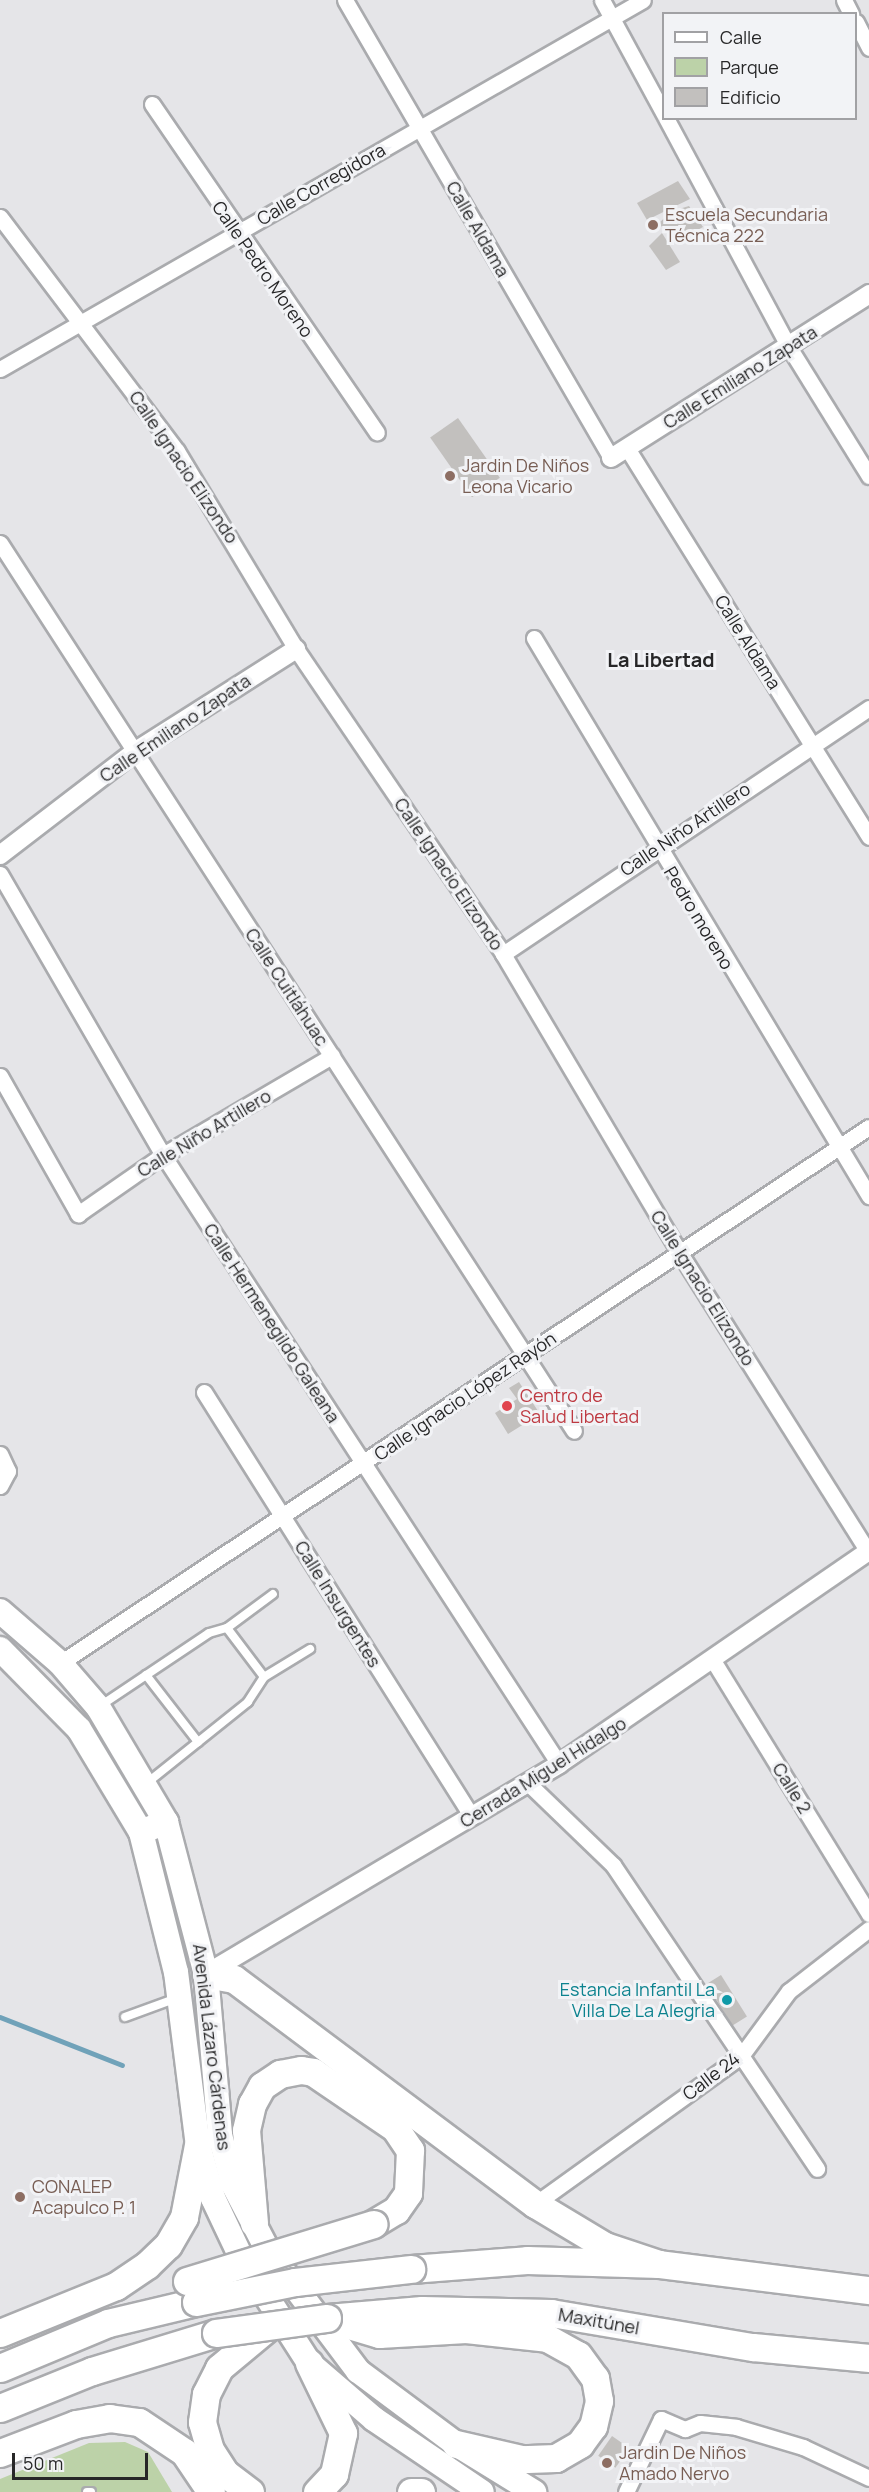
<!DOCTYPE html>
<meta charset="utf-8">
<style>
body{margin:0}
#map{position:relative;width:869px;height:2492px;overflow:hidden;background:#e5e5e8;font-family:Manrope,sans-serif}
div>[style]{position:absolute}
.green>*{inset:0;background:#bcd2a8}
.stream>*{height:5px;margin:-2.5px;padding:0 2.5px;transform-origin:2.5px;border-radius:2.5px;background:#70a2b9}
.building>*{inset:0;background:#c2c0be;transform-origin:0 0}
.roads{filter:drop-shadow(2px 0 #aaabae) drop-shadow(-2px 0 #aaabae) drop-shadow(0 2px #aaabae) drop-shadow(0 -2px #aaabae)}
.service>*{height:8px;margin:-4px;padding:0 4px;transform-origin:4px;border-radius:4px;background:#fff}
.minor>*{height:15px;margin:-7.5px;padding:0 7.5px;transform-origin:7.5px;border-radius:7.5px;background:#fff}
.tertiary>*{height:18px;margin:-9px;padding:0 9px;transform-origin:9px;border-radius:9px;background:#fff}
.primary>*{height:24px;margin:-12px;padding:0 12px;transform-origin:12px;border-radius:12px;background:#fff}
.trunk>*{height:24px;margin:-12px;padding:0 12px;transform-origin:12px;border-radius:12px;background:#fff}
.motorway>*{height:27px;margin:-13.5px;padding:0 13.5px;transform-origin:13.5px;border-radius:13.5px;background:#fff}
.bridges{filter:drop-shadow(2px 0 #aaabae) drop-shadow(-2px 0 #aaabae) drop-shadow(0 2px #aaabae) drop-shadow(0 -2px #aaabae)}
.motorway-bridge>*{height:27px;margin:-13.5px;padding:0 13.5px;transform-origin:13.5px;border-radius:13.5px;background:#fff}
.dots>*{width:16px;height:16px;translate:-50% -50%;box-sizing:border-box;border:3px solid #f2f3f6;border-radius:50%}
span{translate:-50% -50%;white-space:nowrap;text-align:center;line-height:1.15;-webkit-text-stroke:6px #f2f3f6;paint-order:stroke}
.street-label{font-size:18px;color:#272728}
.education-label{font-size:18px;color:#785e54}
.left{translate:0 -50%;text-align:left}
.health-label{font-size:18px;color:#be3a42}
.culture-label{font-size:18px;color:#0d838f}
.right{translate:-100% -50%;text-align:right}
.neighbourhood-label{font-size:20px;color:#272728;font-weight:700}
.legend{position:absolute;left:662px;top:12px;width:195px;height:108px;box-sizing:border-box;background:#f2f3f6;border:2px solid #a1a1a4;margin:0;padding:8px 10px;list-style:none;font-size:18px;color:#272728}
.legend li{display:flex;align-items:center;gap:12px;height:30px}
.legend b{width:30px;border:2px solid #a1a1a4}
.scale{position:absolute;left:12px;top:2453px;width:136px;height:27px;box-sizing:border-box;border:3px solid #272728;border-top:0;padding-left:8px;font-size:18px;line-height:21px;white-space:nowrap;color:#272728;-webkit-text-stroke:4px #f2f3f6;paint-order:stroke}
</style>
<div id="map">
<div class="green">
<div style="clip-path:polygon(125px 2442px,148px 2452px,172px 2492px,0 2492px,0 2479px,89px 2443px)"></div>
</div>
<div class="stream">
<div style="left:0;top:2017px;width:131px;rotate:21.5deg"></div>
</div>
<div class="building">
<div style="clip-path:polygon(678px 181px,690px 199px,647px 220px,637px 203px)"></div>
<div style="clip-path:polygon(689px 206px,703px 227px,674px 243px,659px 223px,672px 211px)"></div>
<div style="clip-path:polygon(662px 233px,680px 262px,666px 270px,649px 246px)"></div>
<div style="left:458px;top:418px;width:73px;height:34px;rotate:55deg"></div>
<div style="clip-path:polygon(519px 1382px,540px 1414px,508px 1434px,495px 1413px,517px 1399px,509px 1388px)"></div>
<div style="left:721px;top:1975px;width:49px;height:17px;rotate:58deg"></div>
<div style="left:612px;top:2436px;width:21px;height:24px;rotate:35deg"></div>
</div>
<div class="roads">
<div class="service">
<div style="left:227px;top:1628px;width:57px;rotate:-36.5deg"></div>
<div style="left:146px;top:1675px;width:85px;rotate:52.2deg"></div>
<div style="left:264px;top:1677px;width:54px;rotate:-31.3deg"></div>
<div style="left:100px;top:1706px;width:131px;rotate:-33.8deg"></div>
<div style="left:209px;top:1633px;width:19px;rotate:-16deg"></div>
<div style="left:227px;top:1628px;width:61px;rotate:52.9deg"></div>
<div style="left:264px;top:1677px;width:30px;rotate:123deg"></div>
<div style="left:248px;top:1702px;width:129px;rotate:141.3deg"></div>
<div style="left:125px;top:2017px;width:55px;rotate:-20.1deg"></div>
<div style="left:87px;top:2492px;width:4px"></div>
</div>
<div class="minor">
<div style="left:345px;top:0;width:530px;rotate:59.85deg"></div>
<div style="left:602px;top:0;width:130px;rotate:61.5deg"></div>
<div style="left:844px;top:0;width:16px;rotate:63deg"></div>
<div style="left:856px;top:22px;width:29px;rotate:63deg"></div>
<div style="left:152px;top:104px;width:398px;rotate:55.6deg"></div>
<div style="left:666px;top:118px;width:260px;rotate:61.8deg"></div>
<div style="left:789px;top:347px;width:152px;rotate:58.2deg"></div>
<div style="left:0;top:217px;width:293px;rotate:52.9deg"></div>
<div style="left:177px;top:451px;width:231px;rotate:59deg"></div>
<div style="left:296px;top:649px;width:369px;rotate:55.8deg"></div>
<div style="left:503px;top:954px;width:344px;rotate:59.4deg"></div>
<div style="left:678px;top:1250px;width:358px;rotate:57.8deg"></div>
<div style="left:0;top:369px;width:741px;rotate:-29.85deg"></div>
<div style="left:627px;top:448px;width:458px;rotate:58.1deg"></div>
<div style="left:0;top:543px;width:1057px;rotate:57.12deg"></div>
<div style="left:534px;top:638px;width:651px;rotate:59.02deg"></div>
<div style="left:0;top:874px;width:325px;rotate:59.9deg"></div>
<div style="left:163px;top:1155px;width:726px;rotate:56.97deg"></div>
<div style="left:503px;top:954px;width:441px;rotate:-33.9deg"></div>
<div style="left:0;top:1076px;width:159px;rotate:60.5deg"></div>
<div style="left:78px;top:1214px;width:103px;rotate:-34.8deg"></div>
<div style="left:163px;top:1155px;width:196px;rotate:-30.4deg"></div>
<div style="left:204px;top:1392px;width:502px;rotate:57.76deg"></div>
<div style="left:0;top:1454px;width:19px;rotate:65deg"></div>
<div style="left:8px;top:1471px;width:17px;rotate:118deg"></div>
<div style="left:714px;top:1662px;width:296px;rotate:58.4deg"></div>
<div style="left:60px;top:1663px;width:970px;rotate:-33.53deg"></div>
<div style="left:528px;top:1783px;width:118px;rotate:44deg"></div>
<div style="left:613px;top:1865px;width:366px;rotate:56.1deg"></div>
<div style="left:535px;top:2204px;width:254px;rotate:-35.7deg"></div>
<div style="left:741px;top:2056px;width:81px;rotate:-53.6deg"></div>
<div style="left:789px;top:1991px;width:101px;rotate:-37.8deg"></div>
<div style="left:626px;top:2492px;width:81px;rotate:-64.4deg"></div>
<div style="left:661px;top:2419px;width:26px;rotate:23deg"></div>
<div style="left:685px;top:2429px;width:16px;rotate:-22deg"></div>
<div style="left:700px;top:2423px;width:36px;rotate:6deg"></div>
<div style="left:736px;top:2427px;width:70px;rotate:16.6deg"></div>
<div style="left:803px;top:2447px;width:73px;rotate:25.2deg"></div>
</div>
<div class="tertiary">
<div style="left:611px;top:458px;width:306px;rotate:-32.4deg"></div>
<div style="left:0;top:855px;width:169px;rotate:-37.5deg"></div>
<div style="left:134px;top:752px;width:192px;rotate:-32.4deg"></div>
<div style="left:206px;top:1974px;width:411px;rotate:-30.7deg"></div>
<div style="left:559px;top:1764px;width:376px;rotate:-34.5deg"></div>
</div>
<div class="primary">
<div style="left:0;top:1611px;width:79px;rotate:40.9deg"></div>
<div style="left:60px;top:1663px;width:58px;rotate:49.2deg"></div>
<div style="left:98px;top:1707px;width:134px;rotate:59.4deg"></div>
<div style="left:166px;top:1822px;width:157px;rotate:75.3deg"></div>
<div style="left:206px;top:1974px;width:162px;rotate:85deg"></div>
<div style="left:220px;top:2135px;width:51px;rotate:75.1deg"></div>
<div style="left:233px;top:2184px;width:76px;rotate:62.4deg"></div>
<div style="left:268px;top:2251px;width:150px;rotate:53.1deg"></div>
<div style="left:358px;top:2371px;width:122px;rotate:36.7deg"></div>
<div style="left:456px;top:2444px;width:92px;rotate:31.6deg"></div>
<div style="left:0;top:1649px;width:112px;rotate:45.4deg"></div>
<div style="left:79px;top:1729px;width:120px;rotate:59deg"></div>
<div style="left:141px;top:1832px;width:144px;rotate:76deg"></div>
<div style="left:176px;top:1972px;width:174px;rotate:82.8deg"></div>
<div style="left:198px;top:2145px;width:55px;rotate:74.2deg"></div>
<div style="left:213px;top:2198px;width:63px;rotate:64.7deg"></div>
<div style="left:240px;top:2255px;width:128px;rotate:57.4deg"></div>
<div style="left:309px;top:2363px;width:86px;rotate:40.7deg"></div>
<div style="left:374px;top:2419px;width:130px;rotate:34.1deg"></div>
</div>
<div class="trunk">
<div style="left:141px;top:1832px;width:27px;rotate:-22deg"></div>
</div>
<div class="motorway">
<div style="left:206px;top:1974px;width:28px;rotate:10deg"></div>
<div style="left:234px;top:1979px;width:376px;rotate:36.8deg"></div>
<div style="left:535px;top:2204px;width:82px;rotate:31deg"></div>
<div style="left:605px;top:2246px;width:57px;rotate:18.4deg"></div>
<div style="left:254px;top:2223px;width:93px;rotate:-94.9deg"></div>
<div style="left:246px;top:2130px;width:27px;rotate:-77deg"></div>
<div style="left:252px;top:2104px;width:21px;rotate:-61deg"></div>
<div style="left:262px;top:2086px;width:22px;rotate:-34deg"></div>
<div style="left:280px;top:2074px;width:21px;rotate:-11deg"></div>
<div style="left:301px;top:2070px;width:12px;rotate:9deg"></div>
<div style="left:313px;top:2072px;width:99px;rotate:34.3deg"></div>
<div style="left:395px;top:2128px;width:27px;rotate:56deg"></div>
<div style="left:410px;top:2150px;width:43px;rotate:92.7deg"></div>
<div style="left:408px;top:2193px;width:21px;rotate:125deg"></div>
<div style="left:396px;top:2210px;width:27px;rotate:149deg"></div>
<div style="left:411px;top:2269px;width:116px;rotate:-4.4deg"></div>
<div style="left:527px;top:2260px;width:132px;rotate:1.7deg"></div>
<div style="left:659px;top:2264px;width:212px;rotate:7.1deg"></div>
<div style="left:327px;top:2318px;width:95px;rotate:-4.8deg"></div>
<div style="left:422px;top:2310px;width:129px;rotate:1.3deg"></div>
<div style="left:551px;top:2313px;width:205px;rotate:9.6deg"></div>
<div style="left:753px;top:2347px;width:117px;rotate:5.4deg"></div>
<div style="left:339px;top:2322px;width:42px;rotate:16.7deg"></div>
<div style="left:379px;top:2334px;width:87px;rotate:-3.3deg"></div>
<div style="left:466px;top:2329px;width:81px;rotate:6.3deg"></div>
<div style="left:547px;top:2338px;width:35px;rotate:29deg"></div>
<div style="left:578px;top:2355px;width:29px;rotate:54deg"></div>
<div style="left:595px;top:2378px;width:23px;rotate:80deg"></div>
<div style="left:599px;top:2401px;width:26px;rotate:103deg"></div>
<div style="left:593px;top:2426px;width:22px;rotate:126deg"></div>
<div style="left:580px;top:2444px;width:28px;rotate:150deg"></div>
<div style="left:556px;top:2458px;width:35px;rotate:178deg"></div>
<div style="left:521px;top:2459px;width:67px;rotate:-167deg"></div>
<div style="left:0;top:2333px;width:125px;rotate:-22.1deg"></div>
<div style="left:116px;top:2286px;width:37px;rotate:-34deg"></div>
<div style="left:147px;top:2265px;width:29px;rotate:-44deg"></div>
<div style="left:168px;top:2245px;width:32px;rotate:-60deg"></div>
<div style="left:184px;top:2217px;width:73px;rotate:-79deg"></div>
<div style="left:309px;top:2363px;width:78px;rotate:64.1deg"></div>
<div style="left:343px;top:2433px;width:42px;rotate:102.4deg"></div>
<div style="left:334px;top:2474px;width:25px;rotate:133deg"></div>
<div style="left:0;top:2368px;width:117px;rotate:-22.6deg"></div>
<div style="left:108px;top:2323px;width:90px;rotate:-13.4deg"></div>
<div style="left:0;top:2408px;width:99px;rotate:-21.9deg"></div>
<div style="left:92px;top:2371px;width:130px;rotate:-17deg"></div>
<div style="left:0;top:2453px;width:81px;rotate:-20.9deg"></div>
<div style="left:76px;top:2424px;width:34px;rotate:-10deg"></div>
<div style="left:109px;top:2418px;width:30px;rotate:8deg"></div>
<div style="left:139px;top:2422px;width:54px;rotate:33.7deg"></div>
<div style="left:184px;top:2452px;width:48px;rotate:56deg"></div>
<div style="left:250px;top:2492px;width:31px;rotate:-143deg"></div>
<div style="left:225px;top:2473px;width:27px;rotate:-123deg"></div>
<div style="left:210px;top:2450px;width:29px;rotate:-106deg"></div>
<div style="left:202px;top:2422px;width:28px;rotate:-82deg"></div>
<div style="left:206px;top:2394px;width:29px;rotate:-63deg"></div>
<div style="left:219px;top:2368px;width:70px;rotate:-39.8deg"></div>
<div style="left:411px;top:2492px;width:10px"></div>
</div>
</div>
<div class="bridges">
<div class="motorway-bridge">
<div style="left:187px;top:2281px;width:195px;rotate:-17deg"></div>
<div style="left:196px;top:2302px;width:101px;rotate:-11.4deg"></div>
<div style="left:295px;top:2282px;width:117px;rotate:-6.4deg"></div>
<div style="left:216px;top:2333px;width:112px;rotate:-7.7deg"></div>
</div>
</div>
<div class="dots">
<div style="left:653px;top:225px;background:#8d6e63"></div>
<div style="left:450px;top:476px;background:#8d6e63"></div>
<div style="left:507px;top:1406px;background:#e0444e"></div>
<div style="left:727px;top:2000px;background:#0f9aa8"></div>
<div style="left:20px;top:2197px;background:#8d6e63"></div>
<div style="left:607px;top:2463px;background:#8d6e63"></div>
</div>
<div class="street-label">
<span style="left:321px;top:184px;rotate:-30deg">Calle Corregidora</span>
<span style="left:478px;top:229px;rotate:60deg">Calle Aldama</span>
<span style="left:263px;top:269px;rotate:55deg">Calle Pedro Moreno</span>
<span style="left:740px;top:377px;rotate:-32deg">Calle Emiliano Zapata</span>
<span style="left:184px;top:467px;rotate:56deg">Calle Ignacio Elizondo</span>
<span style="left:748px;top:642px;rotate:58deg">Calle Aldama</span>
<span style="left:175px;top:728px;rotate:-34deg">Calle Emiliano Zapata</span>
<span style="left:685px;top:829px;rotate:-34deg">Calle Niño Artillero</span>
<span style="left:449px;top:874px;rotate:56deg">Calle Ignacio Elizondo</span>
<span style="left:699px;top:918px;rotate:59deg">Pedro moreno</span>
<span style="left:287px;top:987px;rotate:57deg">Calle Cuitláhuac</span>
<span style="left:204px;top:1133px;rotate:-31deg">Calle Niño Artillero</span>
<span style="left:703px;top:1288px;rotate:58deg">Calle Ignacio Elizondo</span>
<span style="left:272px;top:1323px;rotate:57deg">Calle Hermenegildo Galeana</span>
<span style="left:465px;top:1396px;rotate:-34deg">Calle Ignacio López Rayón</span>
<span style="left:338px;top:1604px;rotate:58deg">Calle Insurgentes</span>
<span style="left:543px;top:1772px;rotate:-32deg">Cerrada Miguel Hidalgo</span>
<span style="left:792px;top:1788px;rotate:58deg">Calle 2</span>
<span style="left:212px;top:2047px;rotate:83deg">Avenida Lázaro Cárdenas</span>
<span style="left:711px;top:2076px;rotate:-37deg">Calle 24</span>
<span style="left:599px;top:2321px;rotate:10deg">Maxitúnel</span>
</div>
<div class="education-label">
<span class="left" style="left:665px;top:225px">Escuela Secundaria<br>Técnica 222</span>
<span class="left" style="left:462px;top:476px">Jardin De Niños<br>Leona Vicario</span>
<span class="left" style="left:32px;top:2197px">CONALEP<br>Acapulco P. 1</span>
<span class="left" style="left:619px;top:2463px">Jardin De Niños<br>Amado Nervo</span>
</div>
<div class="health-label">
<span class="left" style="left:520px;top:1406px">Centro de<br>Salud Libertad</span>
</div>
<div class="culture-label">
<span class="right" style="left:715px;top:2000px">Estancia Infantil La<br>Villa De La Alegria</span>
</div>
<div class="neighbourhood-label">
<span style="left:661px;top:659px">La Libertad</span>
</div>
<ul class="legend">
<li><b style="height:8px;background:#fff"></b>Calle</li>
<li><b style="height:16px;background:#bcd2a8"></b>Parque</li>
<li><b style="height:16px;background:#c2c0be"></b>Edificio</li>
</ul>
<div class="scale">50 m</div>
</div>
